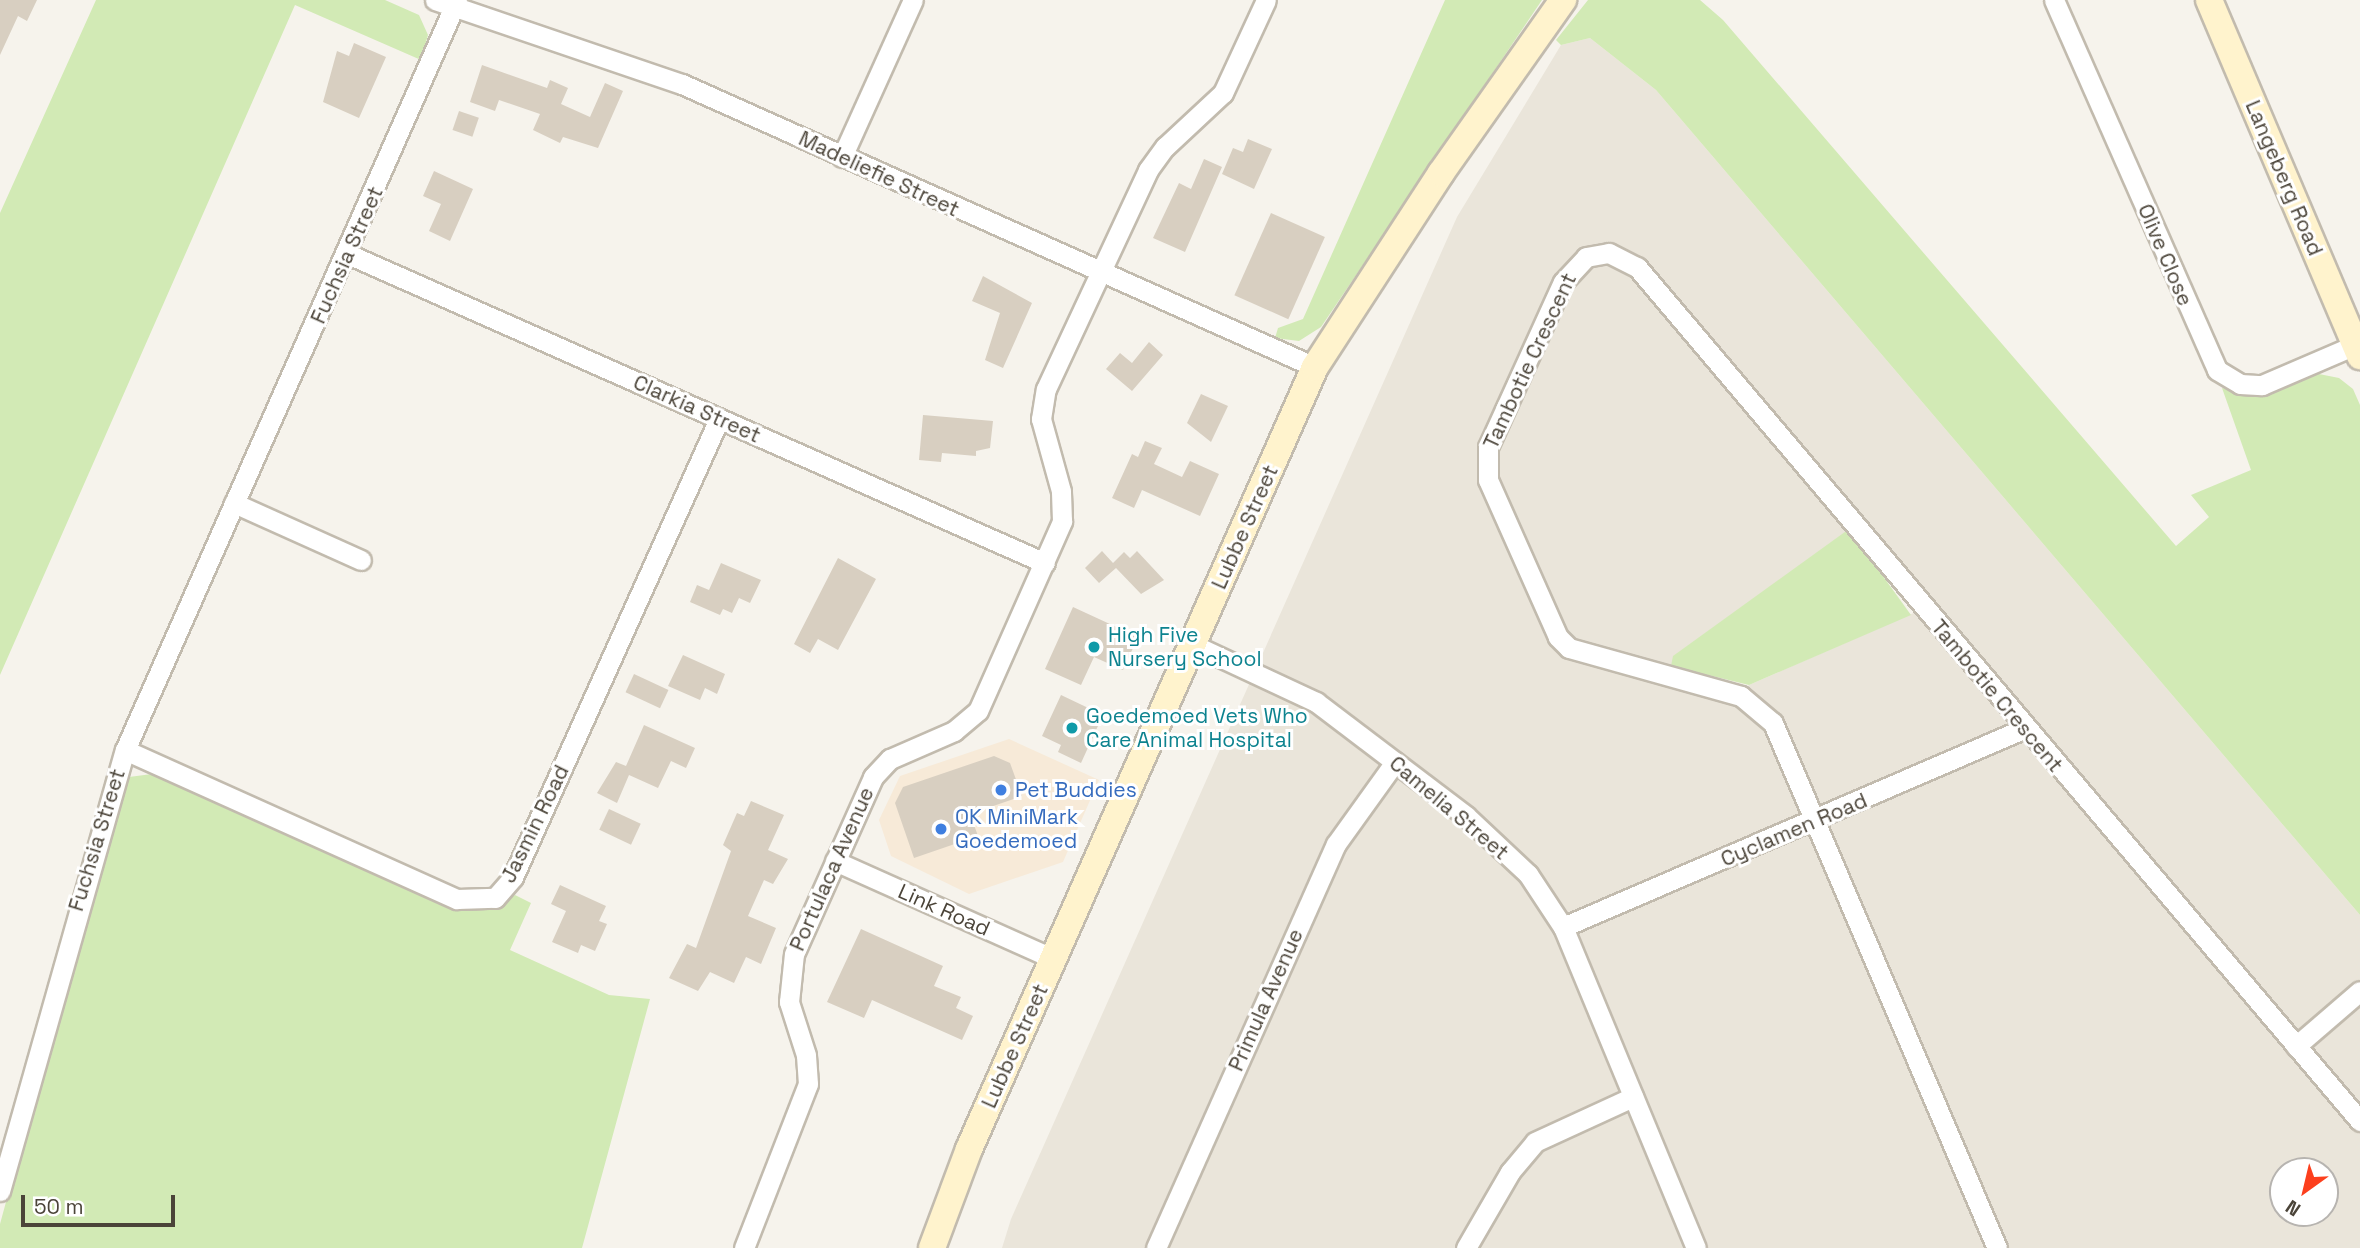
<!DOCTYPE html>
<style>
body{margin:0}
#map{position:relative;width:2360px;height:1248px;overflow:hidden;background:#f6f3ec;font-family:"Space Grotesk",sans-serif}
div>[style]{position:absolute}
.residential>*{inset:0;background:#eae5da}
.commercial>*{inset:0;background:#f7ead8}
.green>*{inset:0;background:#d2eab5}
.building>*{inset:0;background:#d8cfc1;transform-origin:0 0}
.roads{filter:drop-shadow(2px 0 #c2bbae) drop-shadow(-2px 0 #c2bbae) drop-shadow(0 2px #c2bbae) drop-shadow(0 -2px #c2bbae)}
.minor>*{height:19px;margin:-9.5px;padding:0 9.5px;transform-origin:9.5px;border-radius:9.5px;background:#fff}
.secondary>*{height:26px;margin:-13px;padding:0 13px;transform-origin:13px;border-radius:13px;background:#fff3cd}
.dots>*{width:19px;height:19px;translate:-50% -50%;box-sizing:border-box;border:4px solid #fff;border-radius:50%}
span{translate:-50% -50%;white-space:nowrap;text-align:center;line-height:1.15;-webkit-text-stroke:6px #fff;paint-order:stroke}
.street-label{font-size:21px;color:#4b4439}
.culture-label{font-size:21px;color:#0d838f}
.left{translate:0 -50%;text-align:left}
.shop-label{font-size:21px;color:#366cbe}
.north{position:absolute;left:2269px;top:1157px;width:70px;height:70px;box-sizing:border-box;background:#fff;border:2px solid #b7b4b0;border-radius:50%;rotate:214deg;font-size:19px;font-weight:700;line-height:28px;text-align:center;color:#4b4439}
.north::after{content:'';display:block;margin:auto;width:24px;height:32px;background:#fc3f1d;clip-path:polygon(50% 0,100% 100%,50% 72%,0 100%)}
.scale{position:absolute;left:21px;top:1195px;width:154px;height:32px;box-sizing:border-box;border:4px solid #4b4439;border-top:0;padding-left:9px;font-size:21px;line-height:24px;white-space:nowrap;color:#4b4439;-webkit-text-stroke:5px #fff;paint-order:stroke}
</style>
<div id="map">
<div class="residential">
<div style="clip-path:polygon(evenodd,1590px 38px,1656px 90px,2360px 915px,2360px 1248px,1002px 1248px,1011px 1219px,1457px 217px,1561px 45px,1590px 38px,1857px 524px,1925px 608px,1749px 685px,1742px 694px,1670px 675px,1674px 656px,1857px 524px,1590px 38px,2283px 1171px,2325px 1171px,2325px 1213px,2283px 1213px,2283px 1171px)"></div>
</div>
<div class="commercial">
<div style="clip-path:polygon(1009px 739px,1099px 780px,1063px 862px,969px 894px,891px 856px,879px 820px,900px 776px)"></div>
</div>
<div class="green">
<div style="clip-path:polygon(96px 0,385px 0,419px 15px,428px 35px,421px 60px,295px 5px,0 675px,0 213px)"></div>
<div style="clip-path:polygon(1445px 0,1542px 0,1321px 327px,1299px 341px,1275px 338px,1278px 328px,1303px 319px)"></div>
<div style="clip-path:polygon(1588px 0,1700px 0,1723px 20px,2176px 546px,2209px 517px,2191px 495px,2251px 470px,2222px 388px,2264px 395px,2314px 373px,2339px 378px,2353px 389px,2360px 405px,2360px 915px,1656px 90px,1590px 38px,1561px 45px,1556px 40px)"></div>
<div style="clip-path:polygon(1849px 529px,1911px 615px,1749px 685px,1671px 666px,1673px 656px)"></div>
<div style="clip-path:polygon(152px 774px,452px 908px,491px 909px,515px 895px,531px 903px,510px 950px,609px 995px,650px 999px,582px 1248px,0 1248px,0 1224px,119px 787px,129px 777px)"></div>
</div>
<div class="building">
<div style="clip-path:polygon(0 0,37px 0,27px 21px,18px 16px,0 55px)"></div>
<div style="clip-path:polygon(354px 43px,386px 57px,359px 118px,323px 102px,337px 51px,349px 56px)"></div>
<div style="clip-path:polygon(482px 65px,547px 88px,550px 80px,568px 88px,561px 104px,590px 117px,605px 83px,623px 91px,598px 148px,563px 137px,560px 143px,533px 130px,540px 114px,499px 100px,495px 111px,470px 102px)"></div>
<div style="left:459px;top:111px;width:21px;height:20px;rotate:19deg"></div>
<div style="clip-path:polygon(1248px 139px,1272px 149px,1254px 189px,1222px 174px,1233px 148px,1243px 152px)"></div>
<div style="clip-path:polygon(1204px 159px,1222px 167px,1185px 252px,1153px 238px,1179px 183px,1191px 189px)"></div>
<div style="clip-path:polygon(434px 171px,473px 189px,450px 241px,429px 231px,441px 204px,423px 196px)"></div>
<div style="left:1271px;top:213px;width:59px;height:90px;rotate:24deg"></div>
<div style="clip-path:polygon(983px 276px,1032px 303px,1003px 368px,985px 360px,1000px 313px,972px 301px)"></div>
<div style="clip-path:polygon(1149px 342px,1163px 355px,1132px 391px,1106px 369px,1120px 353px,1132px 363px)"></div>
<div style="clip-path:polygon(1201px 394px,1228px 406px,1211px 442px,1187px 423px)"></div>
<div style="clip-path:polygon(923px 415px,993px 421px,990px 448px,976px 451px,976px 456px,942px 453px,941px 462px,919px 460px)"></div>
<div style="clip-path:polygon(1145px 441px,1162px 448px,1154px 464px,1182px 477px,1190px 461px,1219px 474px,1200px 516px,1142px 490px,1134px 508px,1112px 498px,1132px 454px,1138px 457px)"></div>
<div style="clip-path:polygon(1102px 551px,1113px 563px,1124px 552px,1130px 558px,1137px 551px,1164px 580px,1141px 594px,1116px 568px,1099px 583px,1085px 568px)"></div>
<div style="clip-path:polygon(838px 558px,876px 579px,838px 650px,818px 639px,810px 653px,794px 644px)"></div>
<div style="clip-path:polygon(721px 563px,761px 580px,750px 603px,739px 598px,732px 613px,723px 609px,720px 615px,690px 602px,697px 585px,709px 590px)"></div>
<div style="clip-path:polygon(1073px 607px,1138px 637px,1123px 670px,1094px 657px,1081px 685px,1045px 669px)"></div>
<div style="clip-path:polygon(683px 655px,725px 674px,717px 694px,705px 688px,700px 700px,668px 686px)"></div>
<div style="left:634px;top:674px;width:38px;height:20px;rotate:25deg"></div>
<div style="clip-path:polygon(1061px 695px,1103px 715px,1081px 763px,1058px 752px,1061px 745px,1042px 736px)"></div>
<div style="clip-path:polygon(644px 725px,695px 748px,686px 768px,671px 761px,658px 788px,629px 775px,617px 803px,597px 793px,616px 762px,626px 766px)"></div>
<div style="clip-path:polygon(994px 756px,1010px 763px,1022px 796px,970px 814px,978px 836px,914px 858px,895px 803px,903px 787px)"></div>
<div style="clip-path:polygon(751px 801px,784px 815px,768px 850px,788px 859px,773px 884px,764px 880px,748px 916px,776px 928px,761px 964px,746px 957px,734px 983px,710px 972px,698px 991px,669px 978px,687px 944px,696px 948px,731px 851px,723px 845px,737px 813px,744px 816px)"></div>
<div style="left:609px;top:809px;width:35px;height:23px;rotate:25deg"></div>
<div style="clip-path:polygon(560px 885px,606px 906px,599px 921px,607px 924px,595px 951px,581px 945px,578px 953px,552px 942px,566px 911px,551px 904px)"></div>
<div style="clip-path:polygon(861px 929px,943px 966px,934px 986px,961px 997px,956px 1008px,973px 1016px,962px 1040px,872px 1000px,864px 1018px,827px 1002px)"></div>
</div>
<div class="roads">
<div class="minor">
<div style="left:435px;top:0;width:261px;rotate:18.8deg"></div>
<div style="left:682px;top:84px;width:693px;rotate:24.09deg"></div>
<div style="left:2054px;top:0;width:404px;rotate:66.2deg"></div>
<div style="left:2217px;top:370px;width:27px;rotate:31deg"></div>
<div style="left:2240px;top:384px;width:22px;rotate:3deg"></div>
<div style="left:2262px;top:385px;width:107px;rotate:-23.2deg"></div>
<div style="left:842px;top:157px;width:172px;rotate:-65.7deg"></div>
<div style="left:348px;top:254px;width:762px;rotate:23.91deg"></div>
<div style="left:234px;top:503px;width:139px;rotate:24.2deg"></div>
<div style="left:1194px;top:645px;width:135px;rotate:25deg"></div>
<div style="left:1316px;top:702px;width:188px;rotate:37.2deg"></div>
<div style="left:1466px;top:816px;width:85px;rotate:43.1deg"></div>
<div style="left:1528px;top:874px;width:64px;rotate:56.6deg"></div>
<div style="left:1563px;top:927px;width:347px;rotate:67.5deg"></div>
<div style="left:125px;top:750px;width:364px;rotate:24.2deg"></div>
<div style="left:457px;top:899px;width:38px;rotate:-2deg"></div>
<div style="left:495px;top:898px;width:28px;rotate:-49deg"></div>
<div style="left:513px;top:877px;width:502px;rotate:-65.78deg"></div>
<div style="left:835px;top:861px;width:240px;rotate:24.1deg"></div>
<div style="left:1563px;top:927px;width:501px;rotate:-23.29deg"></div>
<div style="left:2296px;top:1046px;width:84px;rotate:-40.7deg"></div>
<div style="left:0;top:1191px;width:458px;rotate:-74.2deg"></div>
<div style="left:125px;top:750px;width:820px;rotate:-66.12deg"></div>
<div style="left:744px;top:1248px;width:176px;rotate:-68.7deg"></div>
<div style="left:808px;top:1084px;width:29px;rotate:-94deg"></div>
<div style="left:806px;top:1055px;width:56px;rotate:-107.8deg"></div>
<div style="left:789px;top:1002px;width:48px;rotate:-84.1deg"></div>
<div style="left:794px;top:954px;width:194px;rotate:-65.9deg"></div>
<div style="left:873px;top:777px;width:25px;rotate:-47deg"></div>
<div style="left:890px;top:759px;width:70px;rotate:-23.6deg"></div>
<div style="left:954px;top:731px;width:31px;rotate:-40deg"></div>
<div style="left:978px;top:711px;width:208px;rotate:-66.1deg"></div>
<div style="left:1062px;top:521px;width:30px;rotate:-92deg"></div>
<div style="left:1061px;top:491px;width:75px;rotate:-105.5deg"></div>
<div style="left:1041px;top:419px;width:30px;rotate:-81deg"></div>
<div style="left:1046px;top:389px;width:242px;rotate:-65deg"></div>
<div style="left:1148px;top:170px;width:29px;rotate:-54deg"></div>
<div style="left:1165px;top:147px;width:79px;rotate:-43deg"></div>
<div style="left:1223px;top:93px;width:102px;rotate:-65.2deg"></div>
<div style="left:1156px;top:1248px;width:442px;rotate:-66deg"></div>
<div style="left:1336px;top:844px;width:101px;rotate:-54.3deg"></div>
<div style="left:1466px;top:1248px;width:88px;rotate:-59.9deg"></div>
<div style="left:1510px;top:1172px;width:39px;rotate:-50deg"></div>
<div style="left:1535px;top:1142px;width:108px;rotate:-24.7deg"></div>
<div style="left:1997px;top:1248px;width:571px;rotate:-113.11deg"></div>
<div style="left:1773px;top:723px;width:42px;rotate:-139.8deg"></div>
<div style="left:1741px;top:696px;width:179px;rotate:-164.4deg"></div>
<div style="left:1569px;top:648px;width:16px;rotate:-135deg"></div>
<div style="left:1558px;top:637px;width:172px;rotate:-114deg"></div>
<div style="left:1488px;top:480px;width:33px;rotate:-90deg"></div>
<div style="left:1488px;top:447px;width:181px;rotate:-65.6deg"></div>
<div style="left:1563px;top:282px;width:34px;rotate:-47deg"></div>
<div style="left:1586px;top:257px;width:23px;rotate:-10deg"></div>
<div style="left:1609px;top:253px;width:31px;rotate:27deg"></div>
<div style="left:1637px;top:267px;width:1119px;rotate:49.75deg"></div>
</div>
<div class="secondary">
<div style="left:2209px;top:0;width:387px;rotate:67deg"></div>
<div style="left:932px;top:1248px;width:106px;rotate:-69.5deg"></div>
<div style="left:969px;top:1149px;width:855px;rotate:-66.13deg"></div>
<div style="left:1315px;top:367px;width:231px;rotate:-57deg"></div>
<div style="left:1441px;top:173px;width:212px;rotate:-54.8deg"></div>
</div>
</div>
<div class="dots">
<div style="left:1094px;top:647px;background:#0f9aa8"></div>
<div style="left:1072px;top:728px;background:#0f9aa8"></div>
<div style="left:1001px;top:790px;background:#3f7fe0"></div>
<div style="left:941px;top:829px;background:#3f7fe0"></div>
</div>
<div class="street-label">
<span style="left:879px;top:174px;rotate:25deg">Madeliefie Street</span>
<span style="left:2284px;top:178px;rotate:67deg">Langeberg Road</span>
<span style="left:347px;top:255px;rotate:-66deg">Fuchsia Street</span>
<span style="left:2165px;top:255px;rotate:67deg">Olive Close</span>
<span style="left:1530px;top:361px;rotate:-65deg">Tambotie Crescent</span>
<span style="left:697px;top:409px;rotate:24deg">Clarkia Street</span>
<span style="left:1245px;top:527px;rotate:-66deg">Lubbe Street</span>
<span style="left:1997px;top:696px;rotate:50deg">Tambotie Crescent</span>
<span style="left:1449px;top:808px;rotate:40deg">Camelia Street</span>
<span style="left:535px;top:824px;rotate:-64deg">Jasmin Road</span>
<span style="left:1794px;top:830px;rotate:-23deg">Cyclamen Road</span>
<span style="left:97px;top:840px;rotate:-73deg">Fuchsia Street</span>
<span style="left:832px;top:869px;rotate:-66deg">Portulaca Avenue</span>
<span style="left:944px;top:910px;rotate:24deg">Link Road</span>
<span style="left:1266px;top:1000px;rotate:-66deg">Primula Avenue</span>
<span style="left:1015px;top:1046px;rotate:-66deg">Lubbe Street</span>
</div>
<div class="culture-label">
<span class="left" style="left:1108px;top:647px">High Five<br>Nursery School</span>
<span class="left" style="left:1086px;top:728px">Goedemoed Vets Who<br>Care Animal Hospital</span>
</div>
<div class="shop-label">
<span class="left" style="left:1015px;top:790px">Pet Buddies</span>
<span class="left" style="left:955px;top:829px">OK MiniMark<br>Goedemoed</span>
</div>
<div class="north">N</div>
<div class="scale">50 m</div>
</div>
